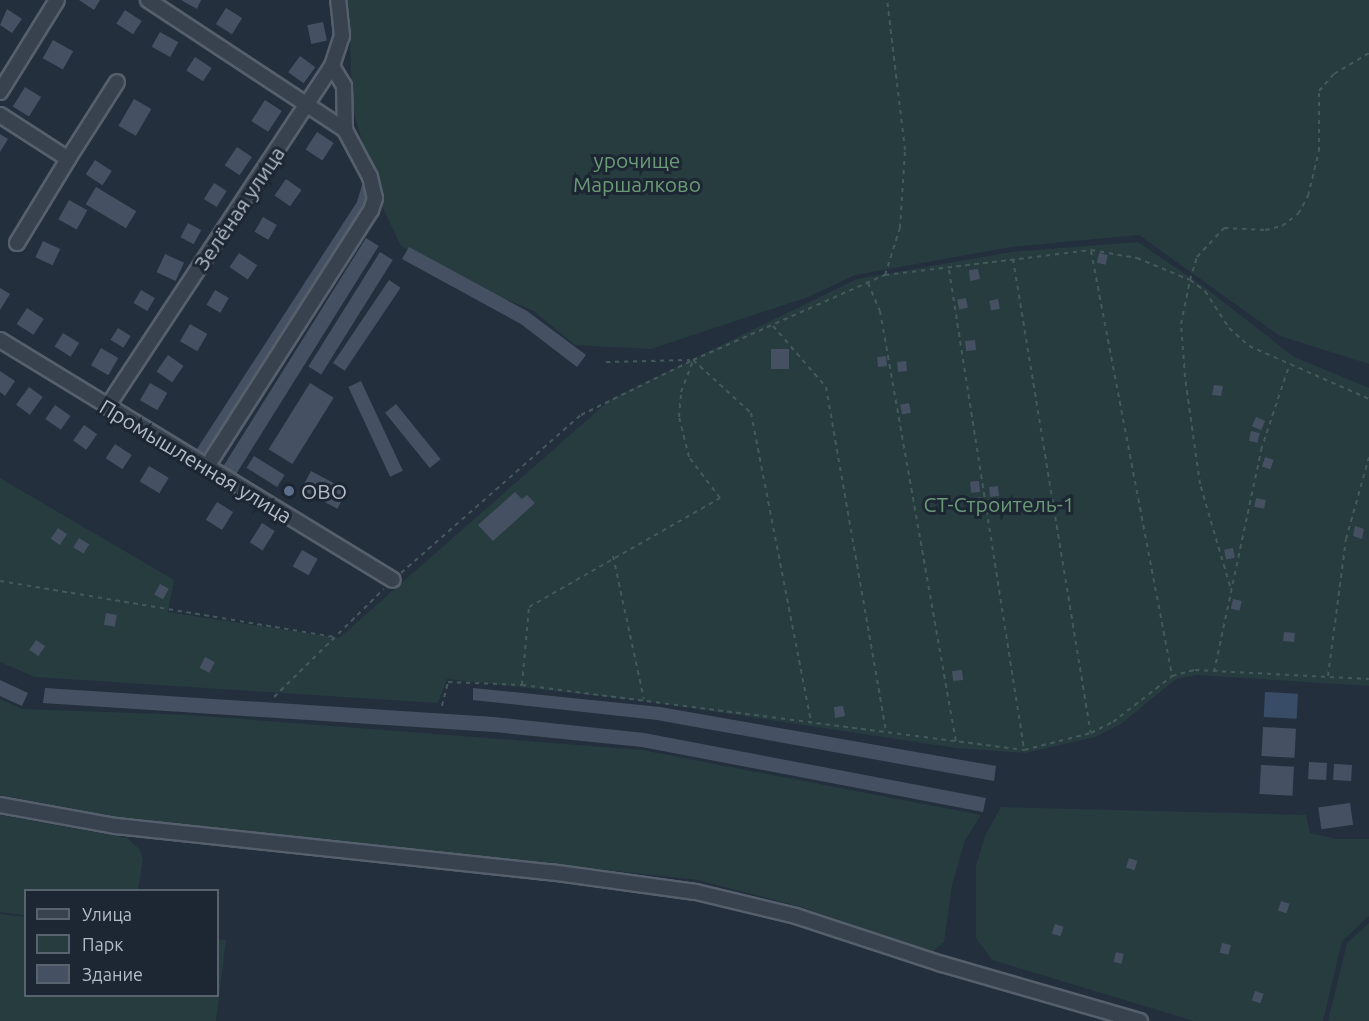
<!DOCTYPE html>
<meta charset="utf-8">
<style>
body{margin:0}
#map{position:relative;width:1369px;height:1021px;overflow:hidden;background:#242f3e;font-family:Ubuntu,sans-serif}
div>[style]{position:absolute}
.green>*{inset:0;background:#263c3f}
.water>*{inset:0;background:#394c67;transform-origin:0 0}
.building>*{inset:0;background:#455162;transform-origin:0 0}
.path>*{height:2px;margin-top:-1px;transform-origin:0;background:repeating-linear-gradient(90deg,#44595c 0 4.5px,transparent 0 9px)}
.roads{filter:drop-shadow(2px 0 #565f6c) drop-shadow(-2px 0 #565f6c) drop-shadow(0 2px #565f6c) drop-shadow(0 -2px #565f6c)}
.street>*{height:14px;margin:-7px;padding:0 7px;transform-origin:7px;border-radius:7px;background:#38414e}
.dots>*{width:16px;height:16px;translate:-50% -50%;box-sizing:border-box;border:3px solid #1d2633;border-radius:50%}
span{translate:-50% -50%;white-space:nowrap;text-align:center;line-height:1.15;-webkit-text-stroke:6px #1d2633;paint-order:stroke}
.park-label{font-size:21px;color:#6b9a76}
.street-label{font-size:21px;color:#b4bcc9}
.poi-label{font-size:21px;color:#b4bcc9}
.left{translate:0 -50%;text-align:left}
.legend{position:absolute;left:24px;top:889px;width:195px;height:108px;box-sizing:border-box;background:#1d2633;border:2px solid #59626f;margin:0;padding:8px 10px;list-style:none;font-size:18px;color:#b4bcc9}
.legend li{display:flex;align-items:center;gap:12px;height:30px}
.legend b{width:30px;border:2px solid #59626f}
</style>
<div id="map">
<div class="green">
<div style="clip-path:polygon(342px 0,1369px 0,1369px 364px,1280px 336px,1139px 235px,1011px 247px,855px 275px,808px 297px,651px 349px,575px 345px,534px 311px,465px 282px,401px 246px,378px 198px,352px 105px,350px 37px)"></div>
<div style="clip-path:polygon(1138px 242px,1207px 289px,1294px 357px,1369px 388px,1369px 686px,1197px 675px,1176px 679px,1121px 724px,1095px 737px,1025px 753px,956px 748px,644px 701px,447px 679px,438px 703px,35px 677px,0 662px,0 478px,174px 580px,168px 612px,339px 638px,611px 399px,857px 279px,1011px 252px)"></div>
<div style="clip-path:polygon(0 699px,22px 709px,190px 715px,642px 750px,981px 815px,965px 840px,952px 885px,944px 942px,932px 952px,798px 906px,698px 880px,118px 817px,0 795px)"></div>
<div style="clip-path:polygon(1001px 807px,1306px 815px,1310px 833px,1336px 839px,1369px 839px,1369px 916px,1342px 941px,1323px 1021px,1194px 1021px,992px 960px,976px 938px,976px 866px,985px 836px)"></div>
<div style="clip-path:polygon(0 815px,127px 838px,140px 850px,143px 859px,138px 890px,26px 890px,25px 915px,0 912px)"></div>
<div style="clip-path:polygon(0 914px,25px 917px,26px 996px,218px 996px,218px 939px,226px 940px,216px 1021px,0 1021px)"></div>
<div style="clip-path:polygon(1369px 923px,1369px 1021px,1328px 1021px,1347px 943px)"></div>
</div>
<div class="water">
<div style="left:1265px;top:692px;width:33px;height:25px;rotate:3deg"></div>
</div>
<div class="building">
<div style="clip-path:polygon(79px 0,100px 0,94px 10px)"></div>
<div style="clip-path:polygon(181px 0,201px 0,197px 9px)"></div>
<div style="left:226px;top:8px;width:19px;height:19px;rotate:32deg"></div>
<div style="clip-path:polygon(7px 9px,22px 19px,12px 33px,0 25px)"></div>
<div style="left:125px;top:10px;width:20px;height:16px;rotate:33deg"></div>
<div style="left:323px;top:22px;width:19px;height:16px;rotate:78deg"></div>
<div style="left:160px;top:32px;width:21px;height:17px;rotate:29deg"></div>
<div style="left:53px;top:40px;width:23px;height:21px;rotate:29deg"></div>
<div style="left:300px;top:56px;width:19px;height:20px;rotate:36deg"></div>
<div style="left:195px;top:57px;width:20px;height:16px;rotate:33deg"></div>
<div style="left:25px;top:87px;width:19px;height:23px;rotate:32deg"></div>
<div style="left:134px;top:99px;width:20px;height:31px;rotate:30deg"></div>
<div style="left:265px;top:100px;width:20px;height:25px;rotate:33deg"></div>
<div style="left:317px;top:132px;width:20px;height:21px;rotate:33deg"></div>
<div style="clip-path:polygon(0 134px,8px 139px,0 152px)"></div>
<div style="left:237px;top:147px;width:18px;height:22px;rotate:34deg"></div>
<div style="left:95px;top:160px;width:20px;height:17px;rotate:33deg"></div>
<div style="left:286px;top:179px;width:19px;height:20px;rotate:35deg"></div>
<div style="left:214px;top:183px;width:15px;height:19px;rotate:32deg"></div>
<div style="clip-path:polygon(362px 185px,372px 186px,373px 194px,206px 459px,195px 452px,357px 202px)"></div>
<div style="left:96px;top:187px;width:47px;height:20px;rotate:31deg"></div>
<div style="left:69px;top:200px;width:21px;height:22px;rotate:29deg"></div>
<div style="left:263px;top:217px;width:16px;height:17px;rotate:30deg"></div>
<div style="left:188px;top:223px;width:15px;height:16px;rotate:28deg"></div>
<div style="left:366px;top:238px;width:15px;height:271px;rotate:32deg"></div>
<div style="left:43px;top:241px;width:19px;height:18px;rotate:25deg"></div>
<div style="clip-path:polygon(409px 247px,527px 311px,586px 355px,577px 367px,521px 324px,402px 259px)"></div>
<div style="left:380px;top:252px;width:15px;height:135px;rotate:32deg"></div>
<div style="left:239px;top:253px;width:22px;height:17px;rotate:34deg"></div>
<div style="left:1099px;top:253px;width:9px;height:10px;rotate:13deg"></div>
<div style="left:165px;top:254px;width:21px;height:20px;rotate:25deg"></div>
<div style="clip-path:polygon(978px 269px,980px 279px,970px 281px,969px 270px)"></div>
<div style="left:389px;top:280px;width:14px;height:100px;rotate:34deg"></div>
<div style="clip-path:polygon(0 288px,10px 294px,0 310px)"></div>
<div style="left:141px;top:290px;width:16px;height:15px;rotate:30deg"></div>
<div style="left:215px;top:290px;width:16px;height:17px;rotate:30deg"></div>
<div style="left:966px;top:298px;width:10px;height:9px;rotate:79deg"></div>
<div style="left:998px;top:299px;width:10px;height:9px;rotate:79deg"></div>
<div style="left:27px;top:308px;width:20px;height:19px;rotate:33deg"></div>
<div style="left:190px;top:324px;width:20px;height:20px;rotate:30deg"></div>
<div style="left:118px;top:328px;width:15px;height:14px;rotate:32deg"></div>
<div style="left:63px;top:333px;width:19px;height:16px;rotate:32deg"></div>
<div style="left:975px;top:340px;width:10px;height:10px;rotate:84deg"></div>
<div style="left:101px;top:348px;width:20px;height:20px;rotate:30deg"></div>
<div style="left:771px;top:349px;width:18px;height:20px"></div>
<div style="left:168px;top:355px;width:19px;height:20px;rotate:35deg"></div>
<div style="left:886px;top:356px;width:10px;height:9px;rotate:84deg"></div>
<div style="left:906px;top:361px;width:10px;height:9px;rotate:84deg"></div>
<div style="clip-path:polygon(0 371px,15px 381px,5px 396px,0 392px)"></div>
<div style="left:361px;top:381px;width:99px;height:14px;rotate:65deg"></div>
<div style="left:150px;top:383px;width:20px;height:20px;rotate:30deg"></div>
<div style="left:310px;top:383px;width:28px;height:78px;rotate:32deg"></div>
<div style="clip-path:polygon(1214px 385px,1223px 386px,1221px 396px,1212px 395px)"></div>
<div style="left:29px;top:387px;width:17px;height:22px;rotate:36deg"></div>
<div style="left:909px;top:403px;width:10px;height:9px;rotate:79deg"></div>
<div style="left:396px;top:404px;width:71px;height:14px;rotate:51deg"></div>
<div style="left:55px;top:405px;width:19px;height:17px;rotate:35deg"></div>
<div style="left:1256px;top:417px;width:10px;height:10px;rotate:24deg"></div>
<div style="left:84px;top:425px;width:16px;height:19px;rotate:35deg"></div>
<div style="left:1251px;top:431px;width:9px;height:10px;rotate:13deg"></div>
<div style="left:115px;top:444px;width:20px;height:17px;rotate:33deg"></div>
<div style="left:254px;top:456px;width:36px;height:14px;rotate:32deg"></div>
<div style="left:1265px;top:457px;width:9px;height:10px;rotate:18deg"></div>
<div style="left:149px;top:466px;width:23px;height:18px;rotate:31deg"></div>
<div style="left:311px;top:471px;width:41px;height:21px;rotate:28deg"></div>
<div style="left:979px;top:481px;width:11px;height:9px;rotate:85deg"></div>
<div style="left:998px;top:486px;width:10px;height:9px;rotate:84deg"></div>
<div style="clip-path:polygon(515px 492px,522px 499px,527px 495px,535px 503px,493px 541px,478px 525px)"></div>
<div style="left:981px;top:497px;width:11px;height:9px;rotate:80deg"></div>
<div style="left:1256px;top:498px;width:10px;height:9px;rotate:11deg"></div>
<div style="left:217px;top:502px;width:19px;height:21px;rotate:32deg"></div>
<div style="left:262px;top:523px;width:15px;height:23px;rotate:32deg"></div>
<div style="clip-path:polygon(1355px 526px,1364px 529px,1362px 539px,1353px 536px)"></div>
<div style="left:58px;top:528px;width:11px;height:13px;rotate:34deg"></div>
<div style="left:79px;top:538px;width:12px;height:11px;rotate:31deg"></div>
<div style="left:1233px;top:548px;width:10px;height:9px;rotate:79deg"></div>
<div style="left:302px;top:550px;width:18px;height:19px;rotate:29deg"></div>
<div style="left:160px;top:584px;width:10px;height:12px;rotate:29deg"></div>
<div style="left:1233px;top:599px;width:9px;height:10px;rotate:13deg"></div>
<div style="left:106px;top:613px;width:11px;height:12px;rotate:10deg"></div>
<div style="left:1284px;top:632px;width:11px;height:9px;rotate:5deg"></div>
<div style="left:36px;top:640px;width:11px;height:12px;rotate:34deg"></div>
<div style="left:205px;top:657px;width:11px;height:12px;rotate:27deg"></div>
<div style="left:962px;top:670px;width:10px;height:10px;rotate:84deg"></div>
<div style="clip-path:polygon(0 680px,28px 693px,22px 706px,0 696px)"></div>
<div style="clip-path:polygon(45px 688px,494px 717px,644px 733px,986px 798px,983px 812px,642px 747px,494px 732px,43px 703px)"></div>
<div style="clip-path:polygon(473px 688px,660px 707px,996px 766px,994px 781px,657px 720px,473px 700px)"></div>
<div style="clip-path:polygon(843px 706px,845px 716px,835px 718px,834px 707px)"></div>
<div style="left:1263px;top:727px;width:33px;height:29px;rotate:3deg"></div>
<div style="left:1309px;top:762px;width:18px;height:17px;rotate:3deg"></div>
<div style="left:1334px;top:764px;width:18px;height:16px;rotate:3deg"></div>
<div style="left:1261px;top:765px;width:33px;height:29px;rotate:3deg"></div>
<div style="left:1350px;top:803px;width:22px;height:32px;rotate:82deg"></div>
<div style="left:1129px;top:858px;width:9px;height:10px;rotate:18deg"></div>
<div style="left:1281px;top:901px;width:9px;height:10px;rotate:18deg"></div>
<div style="left:1055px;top:924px;width:9px;height:10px;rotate:18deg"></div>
<div style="left:1222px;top:943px;width:9px;height:10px;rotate:13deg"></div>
<div style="left:1116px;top:952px;width:8px;height:10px;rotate:14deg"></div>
<div style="left:1255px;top:991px;width:9px;height:10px;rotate:18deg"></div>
</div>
<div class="path">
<div style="left:1091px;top:251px;width:433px;rotate:79.2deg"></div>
<div style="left:1013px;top:259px;width:480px;rotate:80.7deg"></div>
<div style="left:949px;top:270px;width:486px;rotate:81.1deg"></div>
<div style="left:885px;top:275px;width:49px;rotate:-72.3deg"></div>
<div style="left:900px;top:228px;width:78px;rotate:-86.3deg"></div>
<div style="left:905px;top:150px;width:151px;rotate:-96.8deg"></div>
<div style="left:868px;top:283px;width:30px;rotate:67deg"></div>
<div style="left:880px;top:311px;width:440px;rotate:80deg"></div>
<div style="left:773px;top:326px;width:81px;rotate:49deg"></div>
<div style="left:826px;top:387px;width:348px;rotate:80.1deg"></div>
<div style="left:606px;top:362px;width:84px;rotate:-1.4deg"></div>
<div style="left:613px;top:556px;width:146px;rotate:77.8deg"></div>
<div style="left:401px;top:573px;width:240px;rotate:-41.3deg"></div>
<div style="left:581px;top:415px;width:125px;rotate:-26.2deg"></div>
<div style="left:693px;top:360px;width:79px;rotate:42.4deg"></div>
<div style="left:751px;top:413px;width:316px;rotate:79deg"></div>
<div style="left:0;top:581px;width:340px;rotate:9.5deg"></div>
<div style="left:1230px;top:586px;width:106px;rotate:-106.4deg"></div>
<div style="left:1200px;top:484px;width:108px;rotate:-98deg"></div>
<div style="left:1185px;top:377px;width:53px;rotate:-94.3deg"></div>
<div style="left:1181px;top:324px;width:45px;rotate:-78.4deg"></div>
<div style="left:1190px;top:280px;width:24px;rotate:-73deg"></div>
<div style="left:1197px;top:257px;width:40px;rotate:-47deg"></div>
<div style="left:1224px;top:228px;width:41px;rotate:2.8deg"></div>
<div style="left:1265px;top:230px;width:17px;rotate:-13deg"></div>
<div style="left:1282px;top:226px;width:20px;rotate:-37deg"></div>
<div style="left:1298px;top:214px;width:21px;rotate:-61deg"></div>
<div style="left:1308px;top:196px;width:46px;rotate:-76.3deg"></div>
<div style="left:1319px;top:151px;width:60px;rotate:-90deg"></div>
<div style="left:1319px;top:91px;width:23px;rotate:-49deg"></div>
<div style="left:1334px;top:74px;width:41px;rotate:-31deg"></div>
<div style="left:1214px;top:672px;width:227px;rotate:-78deg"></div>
<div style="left:1261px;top:450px;width:89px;rotate:-71.6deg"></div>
<div style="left:1328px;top:676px;width:138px;rotate:-82.5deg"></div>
<div style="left:1346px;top:539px;width:85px;rotate:-74.3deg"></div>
<div style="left:522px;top:685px;width:78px;rotate:-84.9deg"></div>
<div style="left:529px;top:607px;width:220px;rotate:-29.7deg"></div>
<div style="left:720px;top:498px;width:51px;rotate:-127.1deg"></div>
<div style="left:689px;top:457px;width:41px;rotate:-104deg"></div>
<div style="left:679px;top:417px;width:25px;rotate:-85deg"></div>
<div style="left:681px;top:392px;width:34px;rotate:-69deg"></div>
<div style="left:693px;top:360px;width:210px;rotate:-23.9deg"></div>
<div style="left:885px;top:275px;width:208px;rotate:-6.9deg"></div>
<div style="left:1091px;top:250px;width:47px;rotate:9.9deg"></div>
<div style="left:1137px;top:258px;width:57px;rotate:22.5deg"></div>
<div style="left:1190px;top:280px;width:19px;rotate:36deg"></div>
<div style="left:1205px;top:291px;width:44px;rotate:57deg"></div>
<div style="left:1229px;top:328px;width:27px;rotate:42deg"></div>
<div style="left:1249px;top:346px;width:131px;rotate:23.8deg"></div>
<div style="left:274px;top:697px;width:154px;rotate:-44.5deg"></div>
<div style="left:442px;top:706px;width:25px;rotate:-76deg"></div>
<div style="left:448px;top:682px;width:74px;rotate:2.3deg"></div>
<div style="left:522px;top:685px;width:506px;rotate:7.38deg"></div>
<div style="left:1024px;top:750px;width:69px;rotate:-14.2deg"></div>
<div style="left:1091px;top:733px;width:25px;rotate:-27deg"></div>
<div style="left:1113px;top:722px;width:75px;rotate:-37.9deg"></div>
<div style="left:1172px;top:676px;width:24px;rotate:-15deg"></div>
<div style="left:1195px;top:670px;width:174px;rotate:3deg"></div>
</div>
<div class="roads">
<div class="street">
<div style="left:148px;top:0;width:236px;rotate:33.4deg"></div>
<div style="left:345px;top:130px;width:53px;rotate:62deg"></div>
<div style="left:370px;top:177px;width:22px;rotate:77deg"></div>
<div style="left:375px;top:198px;width:13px;rotate:108deg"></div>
<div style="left:371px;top:210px;width:306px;rotate:122.6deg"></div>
<div style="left:332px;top:66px;width:23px;rotate:59deg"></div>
<div style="left:344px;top:86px;width:44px;rotate:88.7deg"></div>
<div style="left:0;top:92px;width:108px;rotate:-58.2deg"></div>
<div style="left:0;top:115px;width:81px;rotate:32.9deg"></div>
<div style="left:68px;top:159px;width:91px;rotate:-57.5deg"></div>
<div style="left:17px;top:243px;width:98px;rotate:-58.7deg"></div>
<div style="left:0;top:340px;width:460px;rotate:31.4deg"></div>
<div style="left:107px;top:407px;width:409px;rotate:-56.6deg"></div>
<div style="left:332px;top:66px;width:32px;rotate:-72deg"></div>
<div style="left:342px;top:36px;width:36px;rotate:-96deg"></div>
<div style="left:0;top:805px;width:118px;rotate:10.3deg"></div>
<div style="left:116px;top:826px;width:436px;rotate:6.1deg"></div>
<div style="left:550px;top:872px;width:147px;rotate:7.8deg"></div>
<div style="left:696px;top:892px;width:103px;rotate:13.5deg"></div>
<div style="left:796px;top:916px;width:154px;rotate:18.2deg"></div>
<div style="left:942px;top:964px;width:206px;rotate:16.1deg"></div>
</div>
</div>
<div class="dots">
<div style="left:289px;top:491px;background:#5c6f8a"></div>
</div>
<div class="park-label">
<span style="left:637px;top:172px">урочище<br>Маршалково</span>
<span style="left:999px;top:504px">СТ-Строитель-1</span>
</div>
<div class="street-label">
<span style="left:239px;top:208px;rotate:-56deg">Зелёная улица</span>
<span style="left:196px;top:461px;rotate:31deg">Промышленная улица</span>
</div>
<div class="poi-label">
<span class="left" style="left:301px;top:491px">ОВО</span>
</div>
<ul class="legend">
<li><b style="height:8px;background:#38414e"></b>Улица</li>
<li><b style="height:16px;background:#263c3f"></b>Парк</li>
<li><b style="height:16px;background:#455162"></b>Здание</li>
</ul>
</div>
